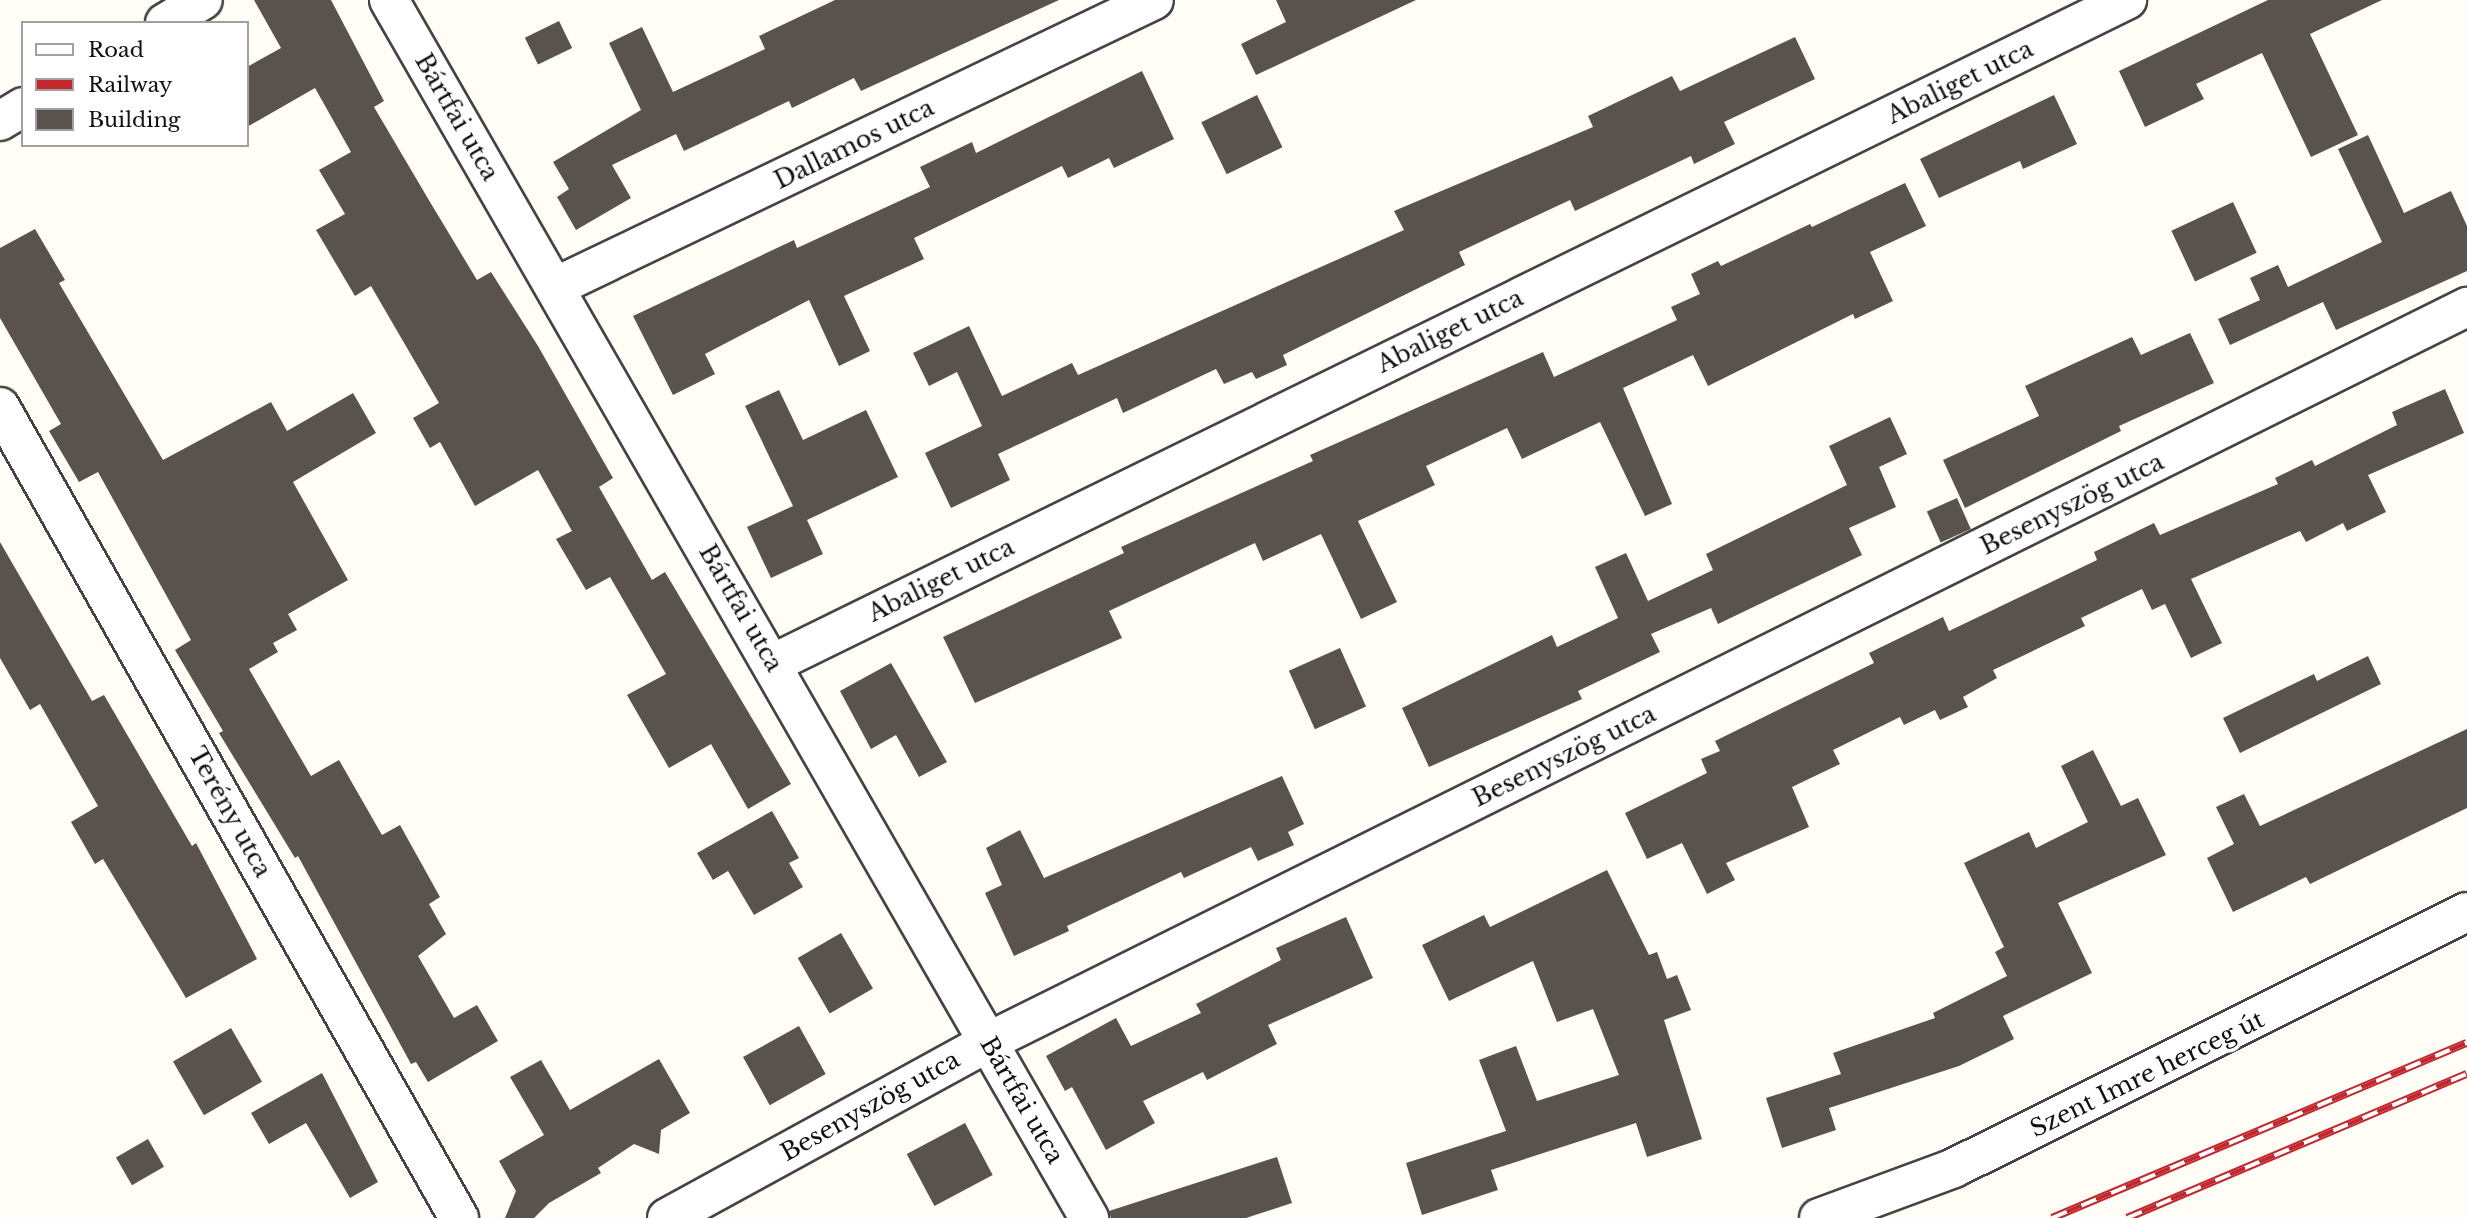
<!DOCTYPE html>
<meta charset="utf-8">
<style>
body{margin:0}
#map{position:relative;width:2467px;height:1218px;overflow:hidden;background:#fffdf5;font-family:"Libre Baskerville",serif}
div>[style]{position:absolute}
.building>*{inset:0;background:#5a524d;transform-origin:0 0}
.roads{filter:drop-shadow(2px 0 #444) drop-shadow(-2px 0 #444) drop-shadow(0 2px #444) drop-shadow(0 -2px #444)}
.minor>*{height:38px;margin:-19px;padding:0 19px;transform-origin:19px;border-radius:19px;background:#fff}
.rail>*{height:8px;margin-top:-4px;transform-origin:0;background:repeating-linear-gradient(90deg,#fff 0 16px,#c4262e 0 32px);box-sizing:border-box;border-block:2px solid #c4262e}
span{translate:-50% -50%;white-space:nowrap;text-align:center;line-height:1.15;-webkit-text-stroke:7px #fff;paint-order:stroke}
.street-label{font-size:24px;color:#111}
.legend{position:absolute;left:21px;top:21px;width:228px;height:126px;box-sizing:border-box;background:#fff;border:2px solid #a0a0a0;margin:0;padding:9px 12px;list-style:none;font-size:21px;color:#111}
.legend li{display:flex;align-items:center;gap:14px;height:35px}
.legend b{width:35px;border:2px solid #a0a0a0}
</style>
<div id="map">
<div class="building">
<div style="clip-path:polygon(254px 0,331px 0,384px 101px,374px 107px,430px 202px,477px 280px,491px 272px,538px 346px,613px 478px,599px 487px,652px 580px,665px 572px,791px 784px,748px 809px,711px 744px,669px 768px,627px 695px,666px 674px,610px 577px,586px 590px,556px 539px,572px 531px,538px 470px,475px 506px,440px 442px,430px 448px,413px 418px,439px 403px,371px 286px,355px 296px,316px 230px,345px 214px,319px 170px,351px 152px,315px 88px,247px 127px,247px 67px,281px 48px)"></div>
<div style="clip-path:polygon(835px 0,1059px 0,861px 91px,854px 78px,792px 108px,789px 101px,684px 151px,676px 134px,612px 165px,631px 198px,576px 230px,557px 197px,569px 189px,553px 162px,641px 110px,609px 43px,642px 27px,673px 92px,765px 49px,759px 36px)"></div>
<div style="clip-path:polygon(1276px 0,1416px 0,1256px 75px,1241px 44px,1286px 22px)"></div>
<div style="clip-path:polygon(2268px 0,2382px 0,2310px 34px,2358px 135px,2311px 157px,2262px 53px,2196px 84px,2204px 99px,2145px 127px,2119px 71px)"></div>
<div style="left:559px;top:21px;width:30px;height:38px;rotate:64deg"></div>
<div style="clip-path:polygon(1795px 37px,1815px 79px,1724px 122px,1735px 144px,1694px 164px,1691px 156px,1575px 211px,1570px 200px,1459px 252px,1465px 265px,1283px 355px,1287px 365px,1256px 379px,1252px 372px,1224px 384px,1216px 369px,1123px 413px,1117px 398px,998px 454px,1010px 480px,951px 508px,925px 453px,982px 426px,957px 372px,929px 386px,913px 353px,969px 326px,1002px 396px,1072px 363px,1078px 375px,1404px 230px,1394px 211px,1593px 127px,1588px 116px,1672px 76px,1680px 91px)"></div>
<div style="clip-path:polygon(1142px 71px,1174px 139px,1114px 168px,1109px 158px,1068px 178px,1062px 166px,914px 238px,924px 259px,844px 296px,870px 351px,839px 366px,809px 300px,705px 354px,715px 374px,673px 395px,633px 316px,794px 240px,797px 248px,930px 187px,920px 167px,972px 142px,976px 153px)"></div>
<div style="left:1257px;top:95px;width:58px;height:62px;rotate:64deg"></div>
<div style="clip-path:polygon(2054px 95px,2077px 144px,2023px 169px,2020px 161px,1939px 198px,1920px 159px)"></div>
<div style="clip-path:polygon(2368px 135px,2404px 213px,2451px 191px,2467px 226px,2467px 271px,2336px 330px,2323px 302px,2230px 345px,2218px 319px,2260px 300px,2250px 278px,2278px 265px,2288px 287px,2382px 242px,2338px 149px)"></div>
<div style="clip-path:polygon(1905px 183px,1926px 226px,1870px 252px,1893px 301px,1855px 319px,1853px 314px,1708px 386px,1693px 355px,1623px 388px,1672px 504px,1645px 516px,1600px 422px,1522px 459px,1507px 428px,1426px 466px,1435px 485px,1358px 521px,1397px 602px,1361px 619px,1321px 534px,1263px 561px,1255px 543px,1109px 611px,1122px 638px,975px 703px,943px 637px,1124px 553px,1121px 547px,1313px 461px,1310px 455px,1543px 352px,1554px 377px,1677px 320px,1671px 307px,1700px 294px,1691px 274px,1718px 261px,1721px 266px,1810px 224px,1812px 227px)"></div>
<div style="left:2233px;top:202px;width:56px;height:68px;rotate:65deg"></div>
<div style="clip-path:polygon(35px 229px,65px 280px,59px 283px,163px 460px,271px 402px,287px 431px,353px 393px,376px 433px,293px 482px,348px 580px,288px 614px,297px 630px,273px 643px,278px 652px,249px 669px,311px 776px,339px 760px,382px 835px,400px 825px,440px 897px,429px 904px,446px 934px,418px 956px,454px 1018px,477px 1005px,498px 1041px,428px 1082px,416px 1062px,411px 1064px,298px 856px,295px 858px,219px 733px,223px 731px,175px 650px,191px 640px,98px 472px,79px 482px,49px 431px,61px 424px,0 318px,0 248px)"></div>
<div style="clip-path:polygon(2190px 333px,2214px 383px,2119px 426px,2121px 431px,1965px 508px,1943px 460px,2039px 416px,2025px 386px,2132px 337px,2141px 355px)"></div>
<div style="clip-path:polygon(2445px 389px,2464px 433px,2368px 475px,2386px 512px,2347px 531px,2343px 523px,2306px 542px,2300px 531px,2191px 579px,2222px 643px,2191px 658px,2165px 604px,2152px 610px,2142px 589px,2081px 618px,2085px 626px,1993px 670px,1997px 678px,1963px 697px,1968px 707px,1940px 720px,1935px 710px,1904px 725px,1900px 717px,1833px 750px,1840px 764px,1792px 787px,1809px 827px,1726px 863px,1735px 880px,1707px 894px,1682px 843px,1647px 859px,1625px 813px,1707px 773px,1701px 759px,1720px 751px,1715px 741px,1874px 663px,1869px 653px,1943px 617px,1949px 631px,2097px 560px,2094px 552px,2154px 523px,2160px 535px,2278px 484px,2275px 478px,2312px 460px,2315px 466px,2397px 425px,2392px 412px)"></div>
<div style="clip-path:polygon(779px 390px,803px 440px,866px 410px,898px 477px,807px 520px,823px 554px,771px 578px,747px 527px,793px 506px,745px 406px)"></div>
<div style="clip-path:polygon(1890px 417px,1907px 454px,1879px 467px,1896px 507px,1849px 528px,1862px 555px,1718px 624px,1711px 608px,1651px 634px,1660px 652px,1578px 691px,1582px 699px,1429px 767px,1402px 708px,1552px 635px,1557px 647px,1618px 618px,1595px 567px,1626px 553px,1648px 601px,1713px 570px,1706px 554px,1847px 485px,1829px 446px)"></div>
<div style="left:1957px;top:498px;width:34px;height:33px;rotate:66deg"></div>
<div style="clip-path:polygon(0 542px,92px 701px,104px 695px,192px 846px,196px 843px,257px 959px,186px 998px,103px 859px,95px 864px,71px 822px,98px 806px,40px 704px,30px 710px,0 658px)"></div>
<div style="left:1340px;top:648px;width:64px;height:56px;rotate:66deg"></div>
<div style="clip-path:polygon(2368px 656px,2381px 684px,2240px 753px,2223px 718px,2314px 674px,2317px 681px)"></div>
<div style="clip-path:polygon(891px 663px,947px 762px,919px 777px,896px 735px,871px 749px,840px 691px)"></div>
<div style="clip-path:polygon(2467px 729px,2467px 808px,2310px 884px,2306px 877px,2233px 912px,2207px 858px,2234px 844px,2216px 807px,2244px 794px,2260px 826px)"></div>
<div style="clip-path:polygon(2093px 750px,2121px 806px,2138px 798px,2166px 855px,2058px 903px,2092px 973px,2003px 1016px,2014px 1039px,1959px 1066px,1829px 1108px,1836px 1130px,1782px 1148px,1766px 1098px,1841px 1074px,1833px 1053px,1935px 1018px,1933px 1013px,2007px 976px,1995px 952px,2004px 947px,1964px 863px,2029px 832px,2036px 848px,2088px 822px,2061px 766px)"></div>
<div style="clip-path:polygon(1282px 776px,1304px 824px,1288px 832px,1294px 845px,1258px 861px,1251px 847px,1184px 878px,1181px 872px,1067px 926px,1069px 931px,1014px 956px,985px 893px,1002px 885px,986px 848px,1020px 830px,1044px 878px)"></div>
<div style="clip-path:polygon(772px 811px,799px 858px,789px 863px,803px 887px,754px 915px,728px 871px,713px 880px,697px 853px)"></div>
<div style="clip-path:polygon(1607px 870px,1649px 955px,1657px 952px,1667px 979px,1677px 975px,1691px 1010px,1664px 1020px,1702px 1139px,1647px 1157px,1636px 1123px,1491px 1170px,1498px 1190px,1422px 1215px,1406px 1163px,1506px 1131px,1479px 1060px,1516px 1046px,1537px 1101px,1619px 1075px,1593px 1009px,1557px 1022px,1533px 961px,1449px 1001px,1422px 945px,1484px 915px,1490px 927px)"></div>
<div style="clip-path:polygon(1346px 917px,1373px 978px,1268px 1025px,1277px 1044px,1207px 1080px,1203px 1072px,1143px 1101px,1155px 1123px,1106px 1150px,1072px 1087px,1065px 1091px,1046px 1056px,1116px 1018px,1131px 1046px,1201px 1013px,1196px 1004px,1281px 960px,1276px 948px)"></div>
<div style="left:841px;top:933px;width:64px;height:50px;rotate:60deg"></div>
<div style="left:799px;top:1026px;width:55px;height:64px;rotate:61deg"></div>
<div style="left:231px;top:1028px;width:62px;height:67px;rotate:60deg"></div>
<div style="clip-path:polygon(659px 1059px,690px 1113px,661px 1130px,659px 1154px,634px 1144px,598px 1168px,601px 1173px,549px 1203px,534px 1218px,505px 1218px,516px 1191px,499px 1161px,544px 1135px,510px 1077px,541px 1060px,570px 1110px)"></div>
<div style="clip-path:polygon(322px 1073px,378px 1182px,350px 1198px,306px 1123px,269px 1144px,251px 1113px)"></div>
<div style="left:965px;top:1123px;width:59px;height:66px;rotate:62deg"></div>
<div style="left:148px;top:1139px;width:32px;height:37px;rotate:60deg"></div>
<div style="clip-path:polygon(1277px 1157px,1292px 1203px,1246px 1218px,1111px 1218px,1109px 1211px)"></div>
</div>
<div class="roads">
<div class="minor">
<div style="left:389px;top:0;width:1405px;rotate:60.11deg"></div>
<div style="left:165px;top:23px;width:44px;rotate:-31.2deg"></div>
<div style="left:0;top:121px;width:27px;rotate:-31deg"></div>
<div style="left:555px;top:287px;width:664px;rotate:-25.6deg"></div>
<div style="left:0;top:407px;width:932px;rotate:60.49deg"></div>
<div style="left:774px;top:663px;width:1507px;rotate:-26.11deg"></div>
<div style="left:667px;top:1218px;width:366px;rotate:-28.7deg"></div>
<div style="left:988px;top:1042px;width:1652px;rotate:-26.43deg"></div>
<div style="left:1819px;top:1218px;width:144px;rotate:-20.3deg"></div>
<div style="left:1954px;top:1168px;width:573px;rotate:-26.52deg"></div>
</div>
</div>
<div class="rail">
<div style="left:2052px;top:1218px;width:450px;rotate:-22.9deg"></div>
<div style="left:2127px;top:1218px;width:369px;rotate:-23deg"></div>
</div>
<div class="street-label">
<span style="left:1960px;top:82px;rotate:-26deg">Abaliget utca</span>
<span style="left:457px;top:117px;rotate:60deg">Bártfai utca</span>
<span style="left:854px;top:144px;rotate:-26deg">Dallamos utca</span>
<span style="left:1450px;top:331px;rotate:-26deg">Abaliget utca</span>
<span style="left:2072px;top:504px;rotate:-26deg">Besenyszög utca</span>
<span style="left:941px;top:580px;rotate:-26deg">Abaliget utca</span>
<span style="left:741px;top:608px;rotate:60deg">Bártfai utca</span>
<span style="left:1564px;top:756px;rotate:-26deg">Besenyszög utca</span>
<span style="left:230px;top:812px;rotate:61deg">Terény utca</span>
<span style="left:2147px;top:1074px;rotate:-26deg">Szent Imre herceg út</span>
<span style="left:1022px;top:1100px;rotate:60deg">Bártfai utca</span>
<span style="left:870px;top:1106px;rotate:-29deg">Besenyszög utca</span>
</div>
<ul class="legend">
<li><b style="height:9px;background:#fff"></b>Road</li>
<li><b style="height:9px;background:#c4262e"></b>Railway</li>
<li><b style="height:19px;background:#5a524d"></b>Building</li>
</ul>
</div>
